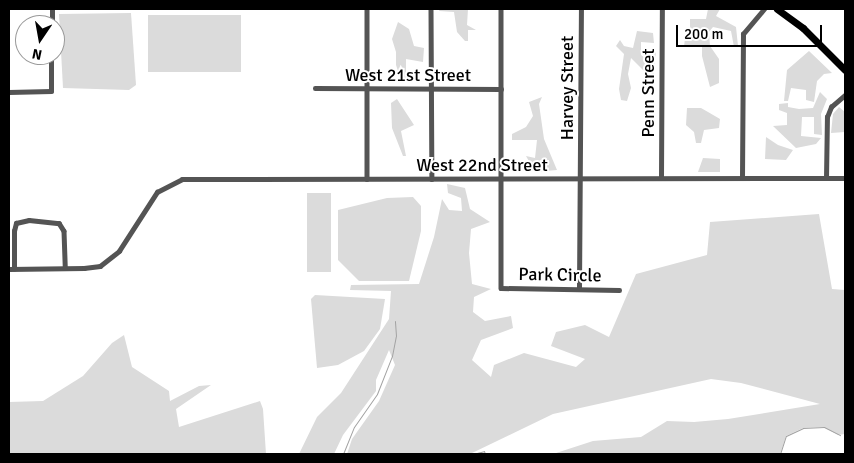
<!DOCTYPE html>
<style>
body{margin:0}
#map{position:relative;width:854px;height:463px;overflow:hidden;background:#fff;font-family:Signika,sans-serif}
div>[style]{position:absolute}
.green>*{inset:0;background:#dbdbdb;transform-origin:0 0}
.stream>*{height:1px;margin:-0.5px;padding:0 0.5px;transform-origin:0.5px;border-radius:0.5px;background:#a2a2a2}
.minor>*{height:4.5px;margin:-2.25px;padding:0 2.25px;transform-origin:2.25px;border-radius:2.25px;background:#545454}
.highway>*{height:7px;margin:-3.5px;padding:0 3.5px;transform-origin:3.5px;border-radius:3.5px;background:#000}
span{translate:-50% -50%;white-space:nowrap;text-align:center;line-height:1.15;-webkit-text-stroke:4px #fff;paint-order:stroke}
.street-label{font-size:18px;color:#000}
.frame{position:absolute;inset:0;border:10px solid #000;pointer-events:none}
.north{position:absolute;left:15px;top:15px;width:50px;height:50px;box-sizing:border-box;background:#fff;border:1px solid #999;border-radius:50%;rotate:192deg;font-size:14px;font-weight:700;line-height:20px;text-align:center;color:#000}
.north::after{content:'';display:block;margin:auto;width:18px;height:22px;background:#000;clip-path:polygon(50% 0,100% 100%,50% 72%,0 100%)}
.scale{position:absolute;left:676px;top:25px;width:146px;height:22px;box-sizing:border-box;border:2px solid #000;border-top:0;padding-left:6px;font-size:15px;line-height:18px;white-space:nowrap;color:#000;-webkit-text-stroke:4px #fff;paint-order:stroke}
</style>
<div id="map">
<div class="green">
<div style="clip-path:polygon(440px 9px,468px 9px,467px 25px,476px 30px,468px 30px,468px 41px,465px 41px,457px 32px,454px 12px,439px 11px)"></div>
<div style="clip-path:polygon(708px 9px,720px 9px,716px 16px,736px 27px,738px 46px,734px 47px,731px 31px,713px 27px,709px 32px,710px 46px,719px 59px,719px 83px,710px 87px,702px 56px,702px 47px,684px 47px,685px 38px,699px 39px,699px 32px,690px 32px,690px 19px,706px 19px)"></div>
<div style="clip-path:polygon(131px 13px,136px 85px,129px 90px,63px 88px,59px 14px)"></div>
<div style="left:148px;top:15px;width:93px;height:57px"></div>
<div style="clip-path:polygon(398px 22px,409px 29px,414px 46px,424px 48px,423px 62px,406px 59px,406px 78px,402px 83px,396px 65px,396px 52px,392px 39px)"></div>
<div style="clip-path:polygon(637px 31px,653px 33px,654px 43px,641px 42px,641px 55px,650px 62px,656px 51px,653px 80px,631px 58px,628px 74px,631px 88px,627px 101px,621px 100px,619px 89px,624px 54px,616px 46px,620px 40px,624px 46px,633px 48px)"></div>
<div style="clip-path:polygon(809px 51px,832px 73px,824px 74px,817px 81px,814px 102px,806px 100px,806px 90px,791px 88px,788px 101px,784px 101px,787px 70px)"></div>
<div style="clip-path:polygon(820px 92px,827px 99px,821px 114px,822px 135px,814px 134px,814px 117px,802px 117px,801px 136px,821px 138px,816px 144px,796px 148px,773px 126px,787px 125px,787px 113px,779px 110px,779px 104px,788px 103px,788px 107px,799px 109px,813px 108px)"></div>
<div style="clip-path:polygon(542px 97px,539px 104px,544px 139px,557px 170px,535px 172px,526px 156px,535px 158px,537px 140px,512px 140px,512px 134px,526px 127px,533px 116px,529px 102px)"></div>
<div style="clip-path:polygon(397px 99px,414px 125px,401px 131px,406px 156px,403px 156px,392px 128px,391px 103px)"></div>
<div style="clip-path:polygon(839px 107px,845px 112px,845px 132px,831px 133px,833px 114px)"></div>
<div style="clip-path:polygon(687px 108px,701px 108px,708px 112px,720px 119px,719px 128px,704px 130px,701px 143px,696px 143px,694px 132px,686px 125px)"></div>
<div style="clip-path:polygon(766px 137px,778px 145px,793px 150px,786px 160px,765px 159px)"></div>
<div style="clip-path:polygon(703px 158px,720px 159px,720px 172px,698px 172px)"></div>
<div style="clip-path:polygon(447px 184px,465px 188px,470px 209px,490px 222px,471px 229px,469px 253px,472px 284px,491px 289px,474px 297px,473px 312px,485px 321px,511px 316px,513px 328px,481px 340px,472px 360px,491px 377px,494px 365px,524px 353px,576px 367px,585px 359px,551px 346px,556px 332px,585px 325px,609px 337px,636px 274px,707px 255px,710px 222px,819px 214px,832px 289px,845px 290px,845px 434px,838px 435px,824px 427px,803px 428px,786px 436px,780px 454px,553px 454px,593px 441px,641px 437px,667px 421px,694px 422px,728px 419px,820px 404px,741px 383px,711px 379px,553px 414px,470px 454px,347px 454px,352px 439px,379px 401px,395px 365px,389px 350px,376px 380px,376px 391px,343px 435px,334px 454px,299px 454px,317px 417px,341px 393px,389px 319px,391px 291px,350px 290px,351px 285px,419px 284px,434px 237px,442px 199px,449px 210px,462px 211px,461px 198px,448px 193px)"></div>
<div style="left:307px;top:193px;width:24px;height:79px"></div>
<div style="clip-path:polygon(413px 197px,421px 206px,421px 231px,409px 281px,359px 281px,338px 260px,338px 210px,387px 198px)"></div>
<div style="clip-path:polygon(315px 295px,385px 299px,380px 329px,364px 351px,338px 365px,317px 368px,311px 299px)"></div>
<div style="clip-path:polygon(124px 335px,132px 367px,169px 391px,170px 401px,199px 386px,211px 385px,176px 409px,179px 427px,260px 401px,263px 409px,266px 454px,9px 454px,9px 402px,43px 401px,83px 376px,112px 343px)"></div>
</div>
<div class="stream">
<div style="left:343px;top:454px;width:29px;rotate:-68deg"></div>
<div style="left:354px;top:427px;width:40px;rotate:-55.1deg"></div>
<div style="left:377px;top:394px;width:41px;rotate:-68.5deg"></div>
<div style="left:392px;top:356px;width:20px;rotate:-79deg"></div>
<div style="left:396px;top:336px;width:15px;rotate:-94deg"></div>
<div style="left:473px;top:454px;width:11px;rotate:-15deg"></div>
<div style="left:484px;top:451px;width:3px;rotate:72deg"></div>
<div style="left:780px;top:454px;width:19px;rotate:-72deg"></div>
<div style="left:786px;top:436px;width:19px;rotate:-25deg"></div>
<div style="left:803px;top:428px;width:21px;rotate:-3deg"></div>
<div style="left:824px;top:427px;width:18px;rotate:27deg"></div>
</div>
<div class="minor">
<div style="left:367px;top:9px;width:170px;rotate:90deg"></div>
<div style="left:431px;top:9px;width:170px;rotate:89.7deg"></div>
<div style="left:501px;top:9px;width:279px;rotate:90deg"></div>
<div style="left:501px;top:288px;width:118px;rotate:1deg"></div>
<div style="left:52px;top:25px;width:16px;rotate:-90deg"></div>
<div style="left:315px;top:88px;width:186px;rotate:0.3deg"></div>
<div style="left:9px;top:92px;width:42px;rotate:-1.4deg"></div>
<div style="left:51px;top:91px;width:36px;rotate:-90deg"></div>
<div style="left:661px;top:177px;width:168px;rotate:-89.7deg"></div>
<div style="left:742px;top:178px;width:144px;rotate:-89.6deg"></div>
<div style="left:743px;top:34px;width:33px;rotate:-50deg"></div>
<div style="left:826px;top:178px;width:61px;rotate:-89.1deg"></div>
<div style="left:827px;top:117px;width:11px;rotate:-68deg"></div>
<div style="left:831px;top:107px;width:18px;rotate:-41deg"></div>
<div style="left:9px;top:269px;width:75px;rotate:-0.8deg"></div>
<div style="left:84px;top:268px;width:16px;rotate:-7deg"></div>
<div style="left:100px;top:266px;width:24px;rotate:-38deg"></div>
<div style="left:119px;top:251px;width:70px;rotate:-57.2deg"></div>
<div style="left:157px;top:192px;width:28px;rotate:-27deg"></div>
<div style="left:182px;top:179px;width:663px;rotate:-0.09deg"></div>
<div style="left:14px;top:269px;width:38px;rotate:-90deg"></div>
<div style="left:14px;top:231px;width:8px;rotate:-76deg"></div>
<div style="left:16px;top:223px;width:13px;rotate:-13deg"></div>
<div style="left:29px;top:220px;width:30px;rotate:6deg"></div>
<div style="left:59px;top:223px;width:9px;rotate:58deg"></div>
<div style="left:64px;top:231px;width:37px;rotate:88deg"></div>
<div style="left:579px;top:288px;width:279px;rotate:-89.6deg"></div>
</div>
<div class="highway">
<div style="left:777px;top:9px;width:32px;rotate:36deg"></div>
<div style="left:803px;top:28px;width:59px;rotate:45deg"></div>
</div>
<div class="street-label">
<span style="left:408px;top:75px">West 21st Street</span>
<span style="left:567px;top:88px;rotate:-90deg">Harvey Street</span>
<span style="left:648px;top:93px;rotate:-90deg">Penn Street</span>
<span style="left:482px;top:165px">West 22nd Street</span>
<span style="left:560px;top:275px;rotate:1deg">Park Circle</span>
</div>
<div class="frame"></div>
<div class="north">N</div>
<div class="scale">200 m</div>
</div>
